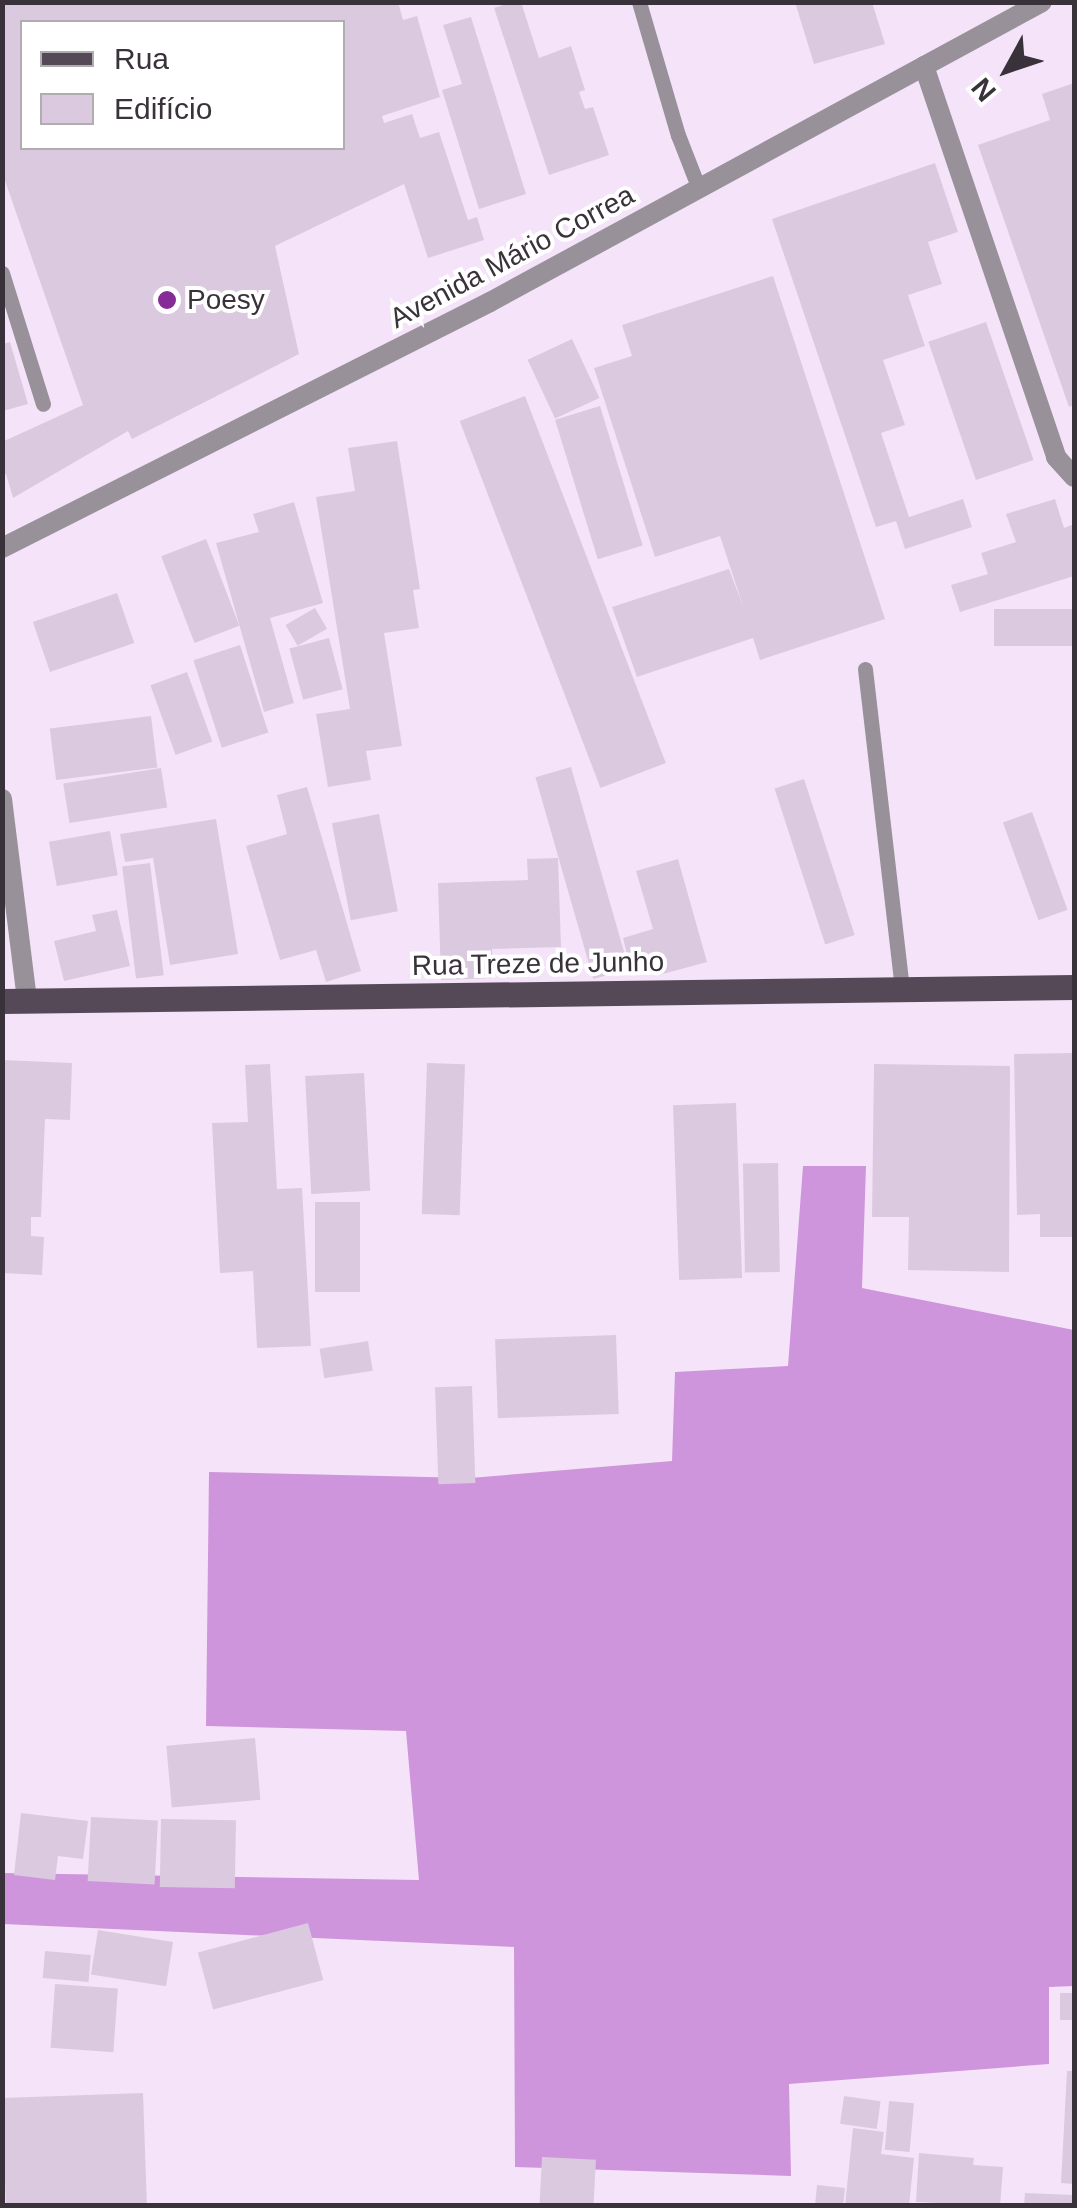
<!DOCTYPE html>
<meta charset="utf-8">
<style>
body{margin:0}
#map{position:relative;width:1077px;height:2208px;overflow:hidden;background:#f5e4f9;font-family:Helvetica,sans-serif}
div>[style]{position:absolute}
.forest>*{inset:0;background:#cf95dc}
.building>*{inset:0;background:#dbcadf;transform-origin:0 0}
.service>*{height:15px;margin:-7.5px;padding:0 7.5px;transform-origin:7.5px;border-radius:7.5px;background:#98919a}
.minor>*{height:20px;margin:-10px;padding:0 10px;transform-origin:10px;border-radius:10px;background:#98919a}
.primary>*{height:25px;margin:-12.5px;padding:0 12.5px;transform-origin:12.5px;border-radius:12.5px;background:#554957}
.dots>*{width:28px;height:28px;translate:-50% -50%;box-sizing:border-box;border:5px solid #fff;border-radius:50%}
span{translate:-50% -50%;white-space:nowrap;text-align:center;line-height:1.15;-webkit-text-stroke:8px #fff;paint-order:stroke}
.street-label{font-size:28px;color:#39323a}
.poi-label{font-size:28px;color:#39323a}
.left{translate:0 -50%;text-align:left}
.frame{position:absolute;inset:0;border:5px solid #39323a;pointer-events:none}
.legend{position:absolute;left:20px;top:20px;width:325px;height:130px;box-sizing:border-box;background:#fff;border:2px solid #b0adb0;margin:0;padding:12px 18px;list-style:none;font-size:30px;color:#39323a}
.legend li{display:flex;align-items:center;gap:20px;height:50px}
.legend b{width:50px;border:2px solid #b0adb0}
.north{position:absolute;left:957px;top:20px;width:100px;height:100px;-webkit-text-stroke:8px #fff;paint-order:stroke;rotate:230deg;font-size:28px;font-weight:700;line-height:40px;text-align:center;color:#39323a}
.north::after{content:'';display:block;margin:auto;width:35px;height:45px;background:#39323a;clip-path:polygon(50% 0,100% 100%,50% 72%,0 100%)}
</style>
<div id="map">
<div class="forest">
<div style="clip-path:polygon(803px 1166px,866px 1166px,862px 1288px,1074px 1330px,1074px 1986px,1049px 1987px,1049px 2064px,789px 2084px,791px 2176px,515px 2167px,514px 1947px,3px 1924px,3px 1873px,419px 1880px,406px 1731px,206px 1726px,209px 1472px,470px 1478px,672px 1461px,675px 1372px,788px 1366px)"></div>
</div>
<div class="building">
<div style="clip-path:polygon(evenodd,2px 2px,398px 2px,403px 20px,417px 16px,440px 97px,382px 116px,384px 123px,412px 114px,420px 138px,439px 132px,468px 220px,477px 217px,484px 240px,428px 258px,404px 184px,275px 246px,299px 354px,132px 439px,128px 431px,13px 498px,6px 474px,2px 475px,2px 442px,83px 405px,2px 172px,2px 2px,22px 22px,342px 22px,342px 148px,22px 148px,22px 22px)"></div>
<div style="clip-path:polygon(512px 2px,521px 2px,539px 58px,571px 46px,585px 90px,579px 92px,585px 109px,593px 107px,609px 155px,549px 175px,494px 8px)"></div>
<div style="clip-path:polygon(795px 2px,872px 2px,885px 44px,814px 64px)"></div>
<div style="clip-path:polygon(471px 17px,526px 194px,479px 209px,442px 90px,462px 84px,443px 25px)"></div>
<div style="clip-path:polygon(1074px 83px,1074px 405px,1069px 407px,978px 145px,1050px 120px,1042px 94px)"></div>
<div style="clip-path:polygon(935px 163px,958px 232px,928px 242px,942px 284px,908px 295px,925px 346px,883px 360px,905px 425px,881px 433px,909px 517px,963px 499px,972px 527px,905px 549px,896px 521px,876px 527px,772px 219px)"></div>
<div style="clip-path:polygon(773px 276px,885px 619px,760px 660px,753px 638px,637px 677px,612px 607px,729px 569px,743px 606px,720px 536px,655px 557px,594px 368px,632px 356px,622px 325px)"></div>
<div style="left:986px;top:322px;width:146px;height:61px;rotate:71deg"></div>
<div style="left:572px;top:339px;width:65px;height:49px;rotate:65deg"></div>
<div style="clip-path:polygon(10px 342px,28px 404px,3px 411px,3px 344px)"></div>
<div style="left:525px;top:396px;width:393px;height:70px;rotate:69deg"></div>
<div style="left:600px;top:406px;width:146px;height:47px;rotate:73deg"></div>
<div style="clip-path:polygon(397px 441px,420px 589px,413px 590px,419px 628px,384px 633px,402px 746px,366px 751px,371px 780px,328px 787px,316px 714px,350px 709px,316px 497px,355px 491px,348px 448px)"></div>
<div style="clip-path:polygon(1055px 499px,1064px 528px,1074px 524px,1074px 576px,960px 612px,951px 585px,988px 574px,981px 553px,1016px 542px,1006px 514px)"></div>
<div style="clip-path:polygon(294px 502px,323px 603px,270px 618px,294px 703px,264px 712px,216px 543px,259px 532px,253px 514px)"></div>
<div style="left:206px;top:539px;width:93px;height:48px;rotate:69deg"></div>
<div style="left:117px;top:593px;width:53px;height:89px;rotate:71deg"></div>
<div style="left:315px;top:608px;width:24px;height:34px;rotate:60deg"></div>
<div style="left:1074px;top:609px;width:37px;height:80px;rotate:90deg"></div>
<div style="left:329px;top:638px;width:53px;height:41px;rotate:75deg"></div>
<div style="left:240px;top:645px;width:92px;height:49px;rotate:72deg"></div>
<div style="left:187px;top:672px;width:74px;height:39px;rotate:70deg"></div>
<div style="left:151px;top:716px;width:52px;height:102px;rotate:83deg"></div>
<div style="left:571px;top:767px;width:210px;height:37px;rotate:74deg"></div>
<div style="left:161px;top:768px;width:40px;height:99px;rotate:81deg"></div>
<div style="left:804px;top:779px;width:164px;height:31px;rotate:72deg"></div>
<div style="clip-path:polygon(307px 787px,361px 971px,326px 982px,316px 950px,280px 960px,246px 846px,287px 834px,277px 795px)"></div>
<div style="left:1032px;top:812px;width:104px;height:31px;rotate:70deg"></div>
<div style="left:379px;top:814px;width:99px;height:48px;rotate:79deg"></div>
<div style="clip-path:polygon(216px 819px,238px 954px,170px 965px,153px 858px,125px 862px,120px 834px)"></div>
<div style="left:110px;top:831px;width:45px;height:62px;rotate:80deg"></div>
<div style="clip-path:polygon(558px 858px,561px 947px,492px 949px,493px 978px,441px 980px,438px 883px,528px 880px,527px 859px)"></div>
<div style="clip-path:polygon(678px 859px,707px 962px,659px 975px,656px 967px,632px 974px,623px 938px,653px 929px,636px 871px)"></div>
<div style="left:150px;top:863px;width:113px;height:28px;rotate:83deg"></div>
<div style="clip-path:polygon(117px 910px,130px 966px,64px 981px,54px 941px,96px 931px,92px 915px)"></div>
<div style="clip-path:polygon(1074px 1053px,1074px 1237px,1040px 1237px,1040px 1214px,1017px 1215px,1014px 1054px)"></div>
<div style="clip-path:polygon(2px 1060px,72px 1063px,70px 1120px,45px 1119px,41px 1217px,31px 1217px,31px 1236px,44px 1237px,42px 1275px,2px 1273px)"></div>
<div style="left:427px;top:1063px;width:38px;height:151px;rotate:2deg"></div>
<div style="clip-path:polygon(270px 1064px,277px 1189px,302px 1188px,311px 1346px,257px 1348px,253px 1271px,220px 1273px,212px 1123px,248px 1122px,245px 1065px)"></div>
<div style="clip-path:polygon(874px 1064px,1010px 1066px,1009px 1272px,908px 1270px,909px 1217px,872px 1217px)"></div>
<div style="left:364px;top:1073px;width:118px;height:59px;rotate:87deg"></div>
<div style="left:736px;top:1103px;width:175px;height:63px;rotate:88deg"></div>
<div style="left:778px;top:1163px;width:109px;height:35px;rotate:89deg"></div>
<div style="left:315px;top:1202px;width:45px;height:90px"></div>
<div style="left:616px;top:1335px;width:79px;height:121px;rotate:88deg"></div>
<div style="left:368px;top:1341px;width:30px;height:49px;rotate:81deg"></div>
<div style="left:472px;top:1386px;width:97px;height:37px;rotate:88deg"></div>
<div style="left:255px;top:1738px;width:62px;height:89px;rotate:85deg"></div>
<div style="clip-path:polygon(21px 1813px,88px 1821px,83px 1859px,58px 1856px,55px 1880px,14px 1875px)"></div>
<div style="left:91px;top:1817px;width:67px;height:64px;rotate:3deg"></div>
<div style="left:161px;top:1819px;width:75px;height:68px;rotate:1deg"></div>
<div style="left:308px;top:1923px;width:59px;height:114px;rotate:75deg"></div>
<div style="left:98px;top:1930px;width:76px;height:45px;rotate:9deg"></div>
<div style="left:45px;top:1951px;width:46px;height:27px;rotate:5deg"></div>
<div style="left:55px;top:1984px;width:63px;height:64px;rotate:4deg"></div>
<div style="left:1060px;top:1993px;width:14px;height:27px"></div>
<div style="clip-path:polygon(1067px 2071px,1074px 2071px,1074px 2184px,1061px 2183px)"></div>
<div style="left:143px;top:2093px;width:113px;height:141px;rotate:88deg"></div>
<div style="left:844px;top:2096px;width:37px;height:28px;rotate:8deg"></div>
<div style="left:889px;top:2101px;width:25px;height:49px;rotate:5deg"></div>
<div style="clip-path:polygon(853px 2128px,884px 2132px,881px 2154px,914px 2158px,909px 2206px,845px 2206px)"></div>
<div style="clip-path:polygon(919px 2153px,974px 2158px,973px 2165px,1003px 2167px,1000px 2206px,916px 2202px)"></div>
<div style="left:542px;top:2157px;width:54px;height:49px;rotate:3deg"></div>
<div style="clip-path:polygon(817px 2185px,845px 2188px,843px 2206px,815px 2206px)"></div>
<div style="clip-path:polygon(1025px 2193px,1074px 2195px,1074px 2206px,1024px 2206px)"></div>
</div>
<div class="service">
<div style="left:639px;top:2px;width:139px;rotate:73.7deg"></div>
<div style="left:678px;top:135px;width:58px;rotate:68.7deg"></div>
<div style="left:2px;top:273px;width:137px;rotate:72.6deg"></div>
<div style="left:865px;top:669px;width:323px;rotate:83.4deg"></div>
</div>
<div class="minor">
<div style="left:924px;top:66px;width:413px;rotate:71.3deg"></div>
<div style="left:1056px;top:457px;width:27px;rotate:48deg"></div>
<div style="left:2px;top:548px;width:546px;rotate:-26.75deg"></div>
<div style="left:490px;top:302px;width:628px;rotate:-28.52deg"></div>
<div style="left:2px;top:799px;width:204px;rotate:82.9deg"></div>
</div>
<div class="primary">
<div style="left:2px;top:1001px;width:1072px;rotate:-0.75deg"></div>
</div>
<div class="dots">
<div style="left:167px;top:300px;background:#862c98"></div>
</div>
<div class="street-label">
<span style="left:512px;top:257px;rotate:-28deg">Avenida Mário Correa</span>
<span style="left:538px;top:964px;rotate:-1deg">Rua Treze de Junho</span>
</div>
<div class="poi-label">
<span class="left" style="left:187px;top:300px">Poesy</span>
</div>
<div class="frame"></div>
<ul class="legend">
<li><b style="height:12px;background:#554957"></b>Rua</li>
<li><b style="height:28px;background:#dbcadf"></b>Edifício</li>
</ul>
<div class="north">N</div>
</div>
